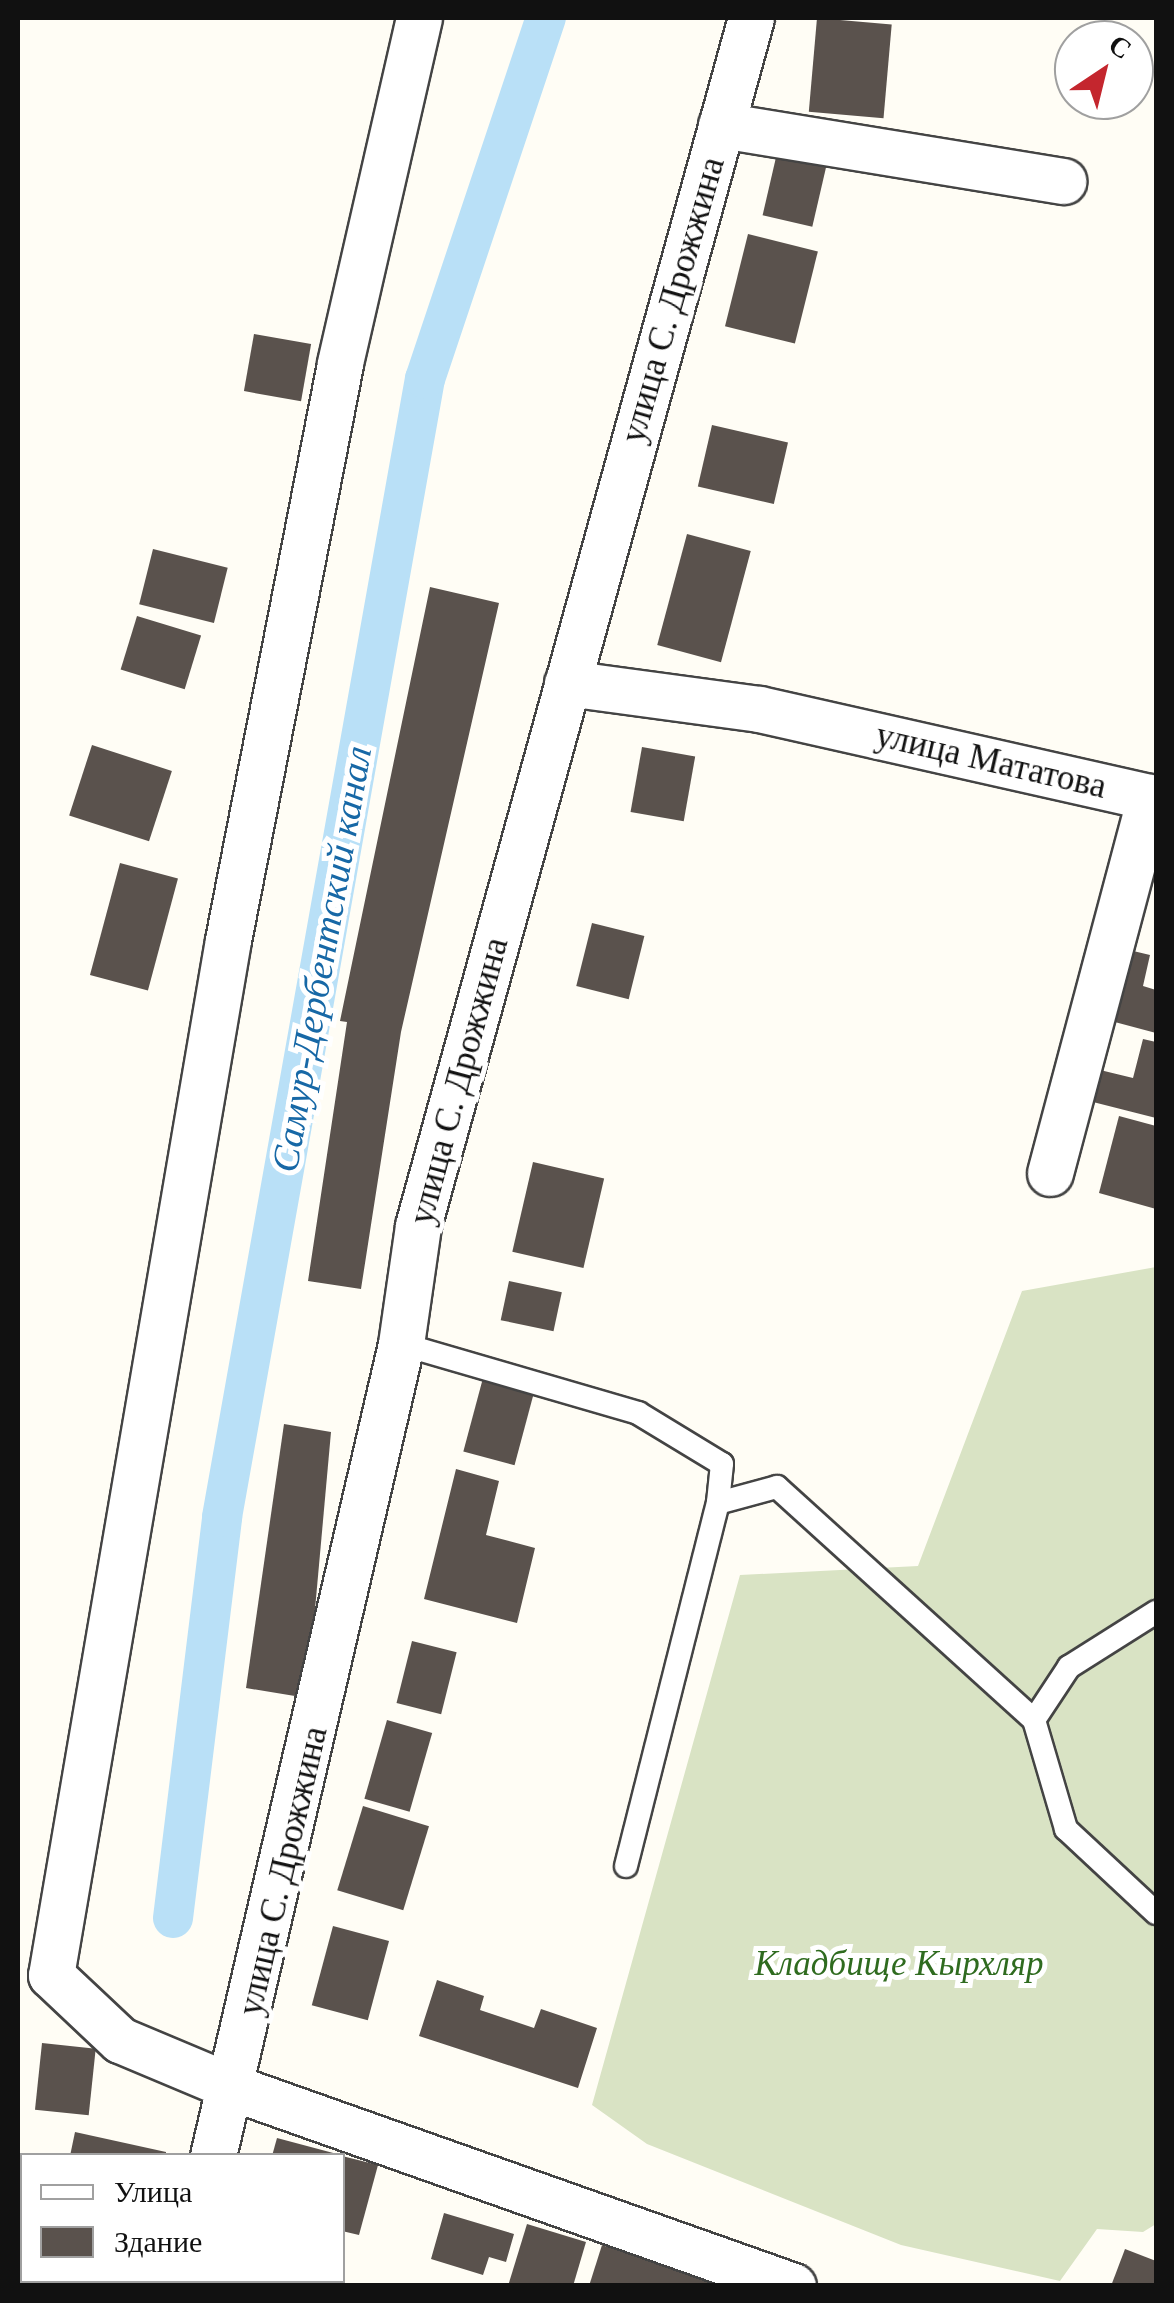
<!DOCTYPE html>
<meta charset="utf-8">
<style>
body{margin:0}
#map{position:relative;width:1174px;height:2303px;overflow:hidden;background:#fffdf5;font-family:"Times New Roman",serif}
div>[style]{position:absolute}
.cemetery>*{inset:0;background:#d9e3c4}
.canal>*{height:40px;margin:-20px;padding:0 20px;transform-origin:20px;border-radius:20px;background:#b9e0f7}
.building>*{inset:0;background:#5a524d;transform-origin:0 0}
.roads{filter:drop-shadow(2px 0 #444) drop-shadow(-2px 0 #444) drop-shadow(0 2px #444) drop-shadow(0 -2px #444)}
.lane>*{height:22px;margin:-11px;padding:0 11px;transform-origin:11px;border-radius:11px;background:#fff}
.street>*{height:45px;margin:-22.5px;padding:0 22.5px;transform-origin:22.5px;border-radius:22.5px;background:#fff}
span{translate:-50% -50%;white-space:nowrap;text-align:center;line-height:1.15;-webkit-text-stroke:10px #fff;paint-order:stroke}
.street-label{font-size:35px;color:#111}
.park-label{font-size:35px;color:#2f6b1f;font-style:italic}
.water-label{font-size:38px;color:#1768a6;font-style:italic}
.frame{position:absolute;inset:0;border:20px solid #111;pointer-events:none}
.legend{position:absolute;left:20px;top:2153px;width:325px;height:130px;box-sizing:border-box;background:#fff;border:2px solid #a0a0a0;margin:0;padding:12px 18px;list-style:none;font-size:30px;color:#111}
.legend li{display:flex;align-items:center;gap:20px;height:50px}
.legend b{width:50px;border:2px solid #a0a0a0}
.north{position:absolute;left:1054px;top:20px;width:100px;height:100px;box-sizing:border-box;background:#fff;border:2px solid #a0a0a0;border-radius:50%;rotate:35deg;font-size:28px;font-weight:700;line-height:40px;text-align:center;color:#111}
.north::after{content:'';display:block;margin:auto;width:35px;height:45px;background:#c4262e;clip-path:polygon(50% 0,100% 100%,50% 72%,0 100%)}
</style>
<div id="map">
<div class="cemetery">
<div style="clip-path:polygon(1156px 1267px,1156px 2224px,1143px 2232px,1097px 2229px,1060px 2281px,901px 2245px,647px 2144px,592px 2105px,740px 1575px,918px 1566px,1022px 1291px)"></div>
</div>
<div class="canal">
<div style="left:173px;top:1918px;width:404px;rotate:-83deg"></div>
<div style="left:222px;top:1517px;width:1156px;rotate:-79.89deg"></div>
<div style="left:425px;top:379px;width:381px;rotate:-71.5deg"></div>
</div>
<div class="building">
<div style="left:817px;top:18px;width:75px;height:94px;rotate:5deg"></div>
<div style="left:777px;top:153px;width:51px;height:64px;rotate:13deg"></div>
<div style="left:748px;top:234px;width:72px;height:95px;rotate:14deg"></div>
<div style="left:254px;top:334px;width:58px;height:58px;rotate:10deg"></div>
<div style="left:712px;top:425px;width:78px;height:63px;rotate:13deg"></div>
<div style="left:687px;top:534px;width:66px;height:115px;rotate:15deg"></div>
<div style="left:153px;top:549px;width:77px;height:57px;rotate:14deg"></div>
<div style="clip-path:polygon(430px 587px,499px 603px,401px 1032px,361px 1289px,308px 1281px,347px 1022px,340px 1021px)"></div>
<div style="left:137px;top:616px;width:67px;height:56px;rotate:17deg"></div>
<div style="left:92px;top:745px;width:84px;height:74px;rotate:18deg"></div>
<div style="left:642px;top:747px;width:54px;height:66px;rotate:10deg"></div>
<div style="left:120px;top:863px;width:60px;height:116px;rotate:15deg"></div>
<div style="left:592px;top:923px;width:54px;height:65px;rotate:14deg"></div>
<div style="clip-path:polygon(1129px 950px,1150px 955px,1143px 986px,1156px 990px,1156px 1033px,1111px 1021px)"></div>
<div style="clip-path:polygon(1143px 1039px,1156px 1042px,1156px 1118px,1093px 1102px,1100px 1070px,1133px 1078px)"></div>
<div style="clip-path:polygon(1119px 1116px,1156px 1126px,1156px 1209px,1099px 1193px)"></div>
<div style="left:533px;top:1162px;width:73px;height:92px;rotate:13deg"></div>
<div style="left:509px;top:1281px;width:54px;height:40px;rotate:12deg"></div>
<div style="left:483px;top:1378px;width:53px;height:76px;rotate:15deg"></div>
<div style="clip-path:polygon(284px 1424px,331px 1432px,307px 1698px,246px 1688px)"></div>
<div style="clip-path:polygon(456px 1469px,499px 1481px,486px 1535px,535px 1548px,517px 1623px,424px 1599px)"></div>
<div style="left:412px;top:1641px;width:46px;height:64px;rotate:14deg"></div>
<div style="left:387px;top:1720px;width:47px;height:82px;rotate:16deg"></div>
<div style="left:363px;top:1806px;width:69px;height:88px;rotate:17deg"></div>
<div style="left:333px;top:1926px;width:58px;height:82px;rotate:15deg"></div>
<div style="clip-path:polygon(437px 1980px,484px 1996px,480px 2010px,534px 2028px,541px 2009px,597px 2028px,578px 2088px,419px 2036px)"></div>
<div style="left:42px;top:2043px;width:54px;height:67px;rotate:6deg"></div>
<div style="clip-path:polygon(75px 2132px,166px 2152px,166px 2156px,70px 2156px)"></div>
<div style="clip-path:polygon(277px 2138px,337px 2154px,337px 2156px,272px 2156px)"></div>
<div style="clip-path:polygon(342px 2156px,378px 2165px,359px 2235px,342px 2231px)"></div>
<div style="clip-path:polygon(444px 2213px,514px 2234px,506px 2262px,489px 2257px,483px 2275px,431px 2259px)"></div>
<div style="clip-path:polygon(527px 2224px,586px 2242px,573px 2286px,508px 2286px)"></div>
<div style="clip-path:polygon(602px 2245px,722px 2285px,722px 2286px,589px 2286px)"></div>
<div style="clip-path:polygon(1125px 2249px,1156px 2261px,1156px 2286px,1111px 2286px)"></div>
</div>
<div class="roads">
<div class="lane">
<div style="left:401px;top:1344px;width:247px;rotate:16.2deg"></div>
<div style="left:638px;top:1413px;width:98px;rotate:31.3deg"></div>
<div style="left:722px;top:1464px;width:39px;rotate:96deg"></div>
<div style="left:718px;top:1503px;width:61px;rotate:-15.2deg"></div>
<div style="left:777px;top:1487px;width:347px;rotate:42.2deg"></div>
<div style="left:1034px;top:1720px;width:114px;rotate:73.6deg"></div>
<div style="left:1066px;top:1829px;width:123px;rotate:43deg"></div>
<div style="left:1034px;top:1720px;width:64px;rotate:-56.6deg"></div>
<div style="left:1069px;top:1667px;width:103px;rotate:-32.3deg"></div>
<div style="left:626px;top:1866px;width:374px;rotate:-75.8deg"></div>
</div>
<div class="street">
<div style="left:419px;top:18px;width:355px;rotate:102.9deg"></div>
<div style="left:340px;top:364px;width:587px;rotate:101deg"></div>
<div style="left:228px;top:940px;width:1050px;rotate:99.7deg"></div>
<div style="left:51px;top:1975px;width:95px;rotate:43.3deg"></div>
<div style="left:120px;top:2040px;width:124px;rotate:22.8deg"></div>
<div style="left:234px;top:2088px;width:593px;rotate:19.5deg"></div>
<div style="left:721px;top:125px;width:347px;rotate:9.3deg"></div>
<div style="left:567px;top:683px;width:194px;rotate:7.7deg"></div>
<div style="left:759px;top:709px;width:401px;rotate:12.7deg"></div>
<div style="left:1150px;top:797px;width:389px;rotate:104.9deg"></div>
<div style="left:213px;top:2156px;width:833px;rotate:-76.96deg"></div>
<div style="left:401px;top:1344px;width:119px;rotate:-81.8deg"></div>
<div style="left:418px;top:1226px;width:1253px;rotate:-74.59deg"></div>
<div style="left:172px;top:2286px;width:6px;rotate:-72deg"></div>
</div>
</div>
<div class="street-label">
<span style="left:673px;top:300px;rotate:-74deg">улица С. Дрожжина</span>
<span style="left:991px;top:761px;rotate:13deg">улица Мататова</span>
<span style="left:459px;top:1081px;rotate:-75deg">улица С. Дрожжина</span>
<span style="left:283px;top:1871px;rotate:-77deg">улица С. Дрожжина</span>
</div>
<div class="park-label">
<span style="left:899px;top:1964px">Кладбище Кырхляр</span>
</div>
<div class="water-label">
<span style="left:322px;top:959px;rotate:-80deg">Самур-Дербентский канал</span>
</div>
<div class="frame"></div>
<ul class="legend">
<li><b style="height:12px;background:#fff"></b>Улица</li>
<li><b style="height:28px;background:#5a524d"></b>Здание</li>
</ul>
<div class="north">С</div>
</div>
